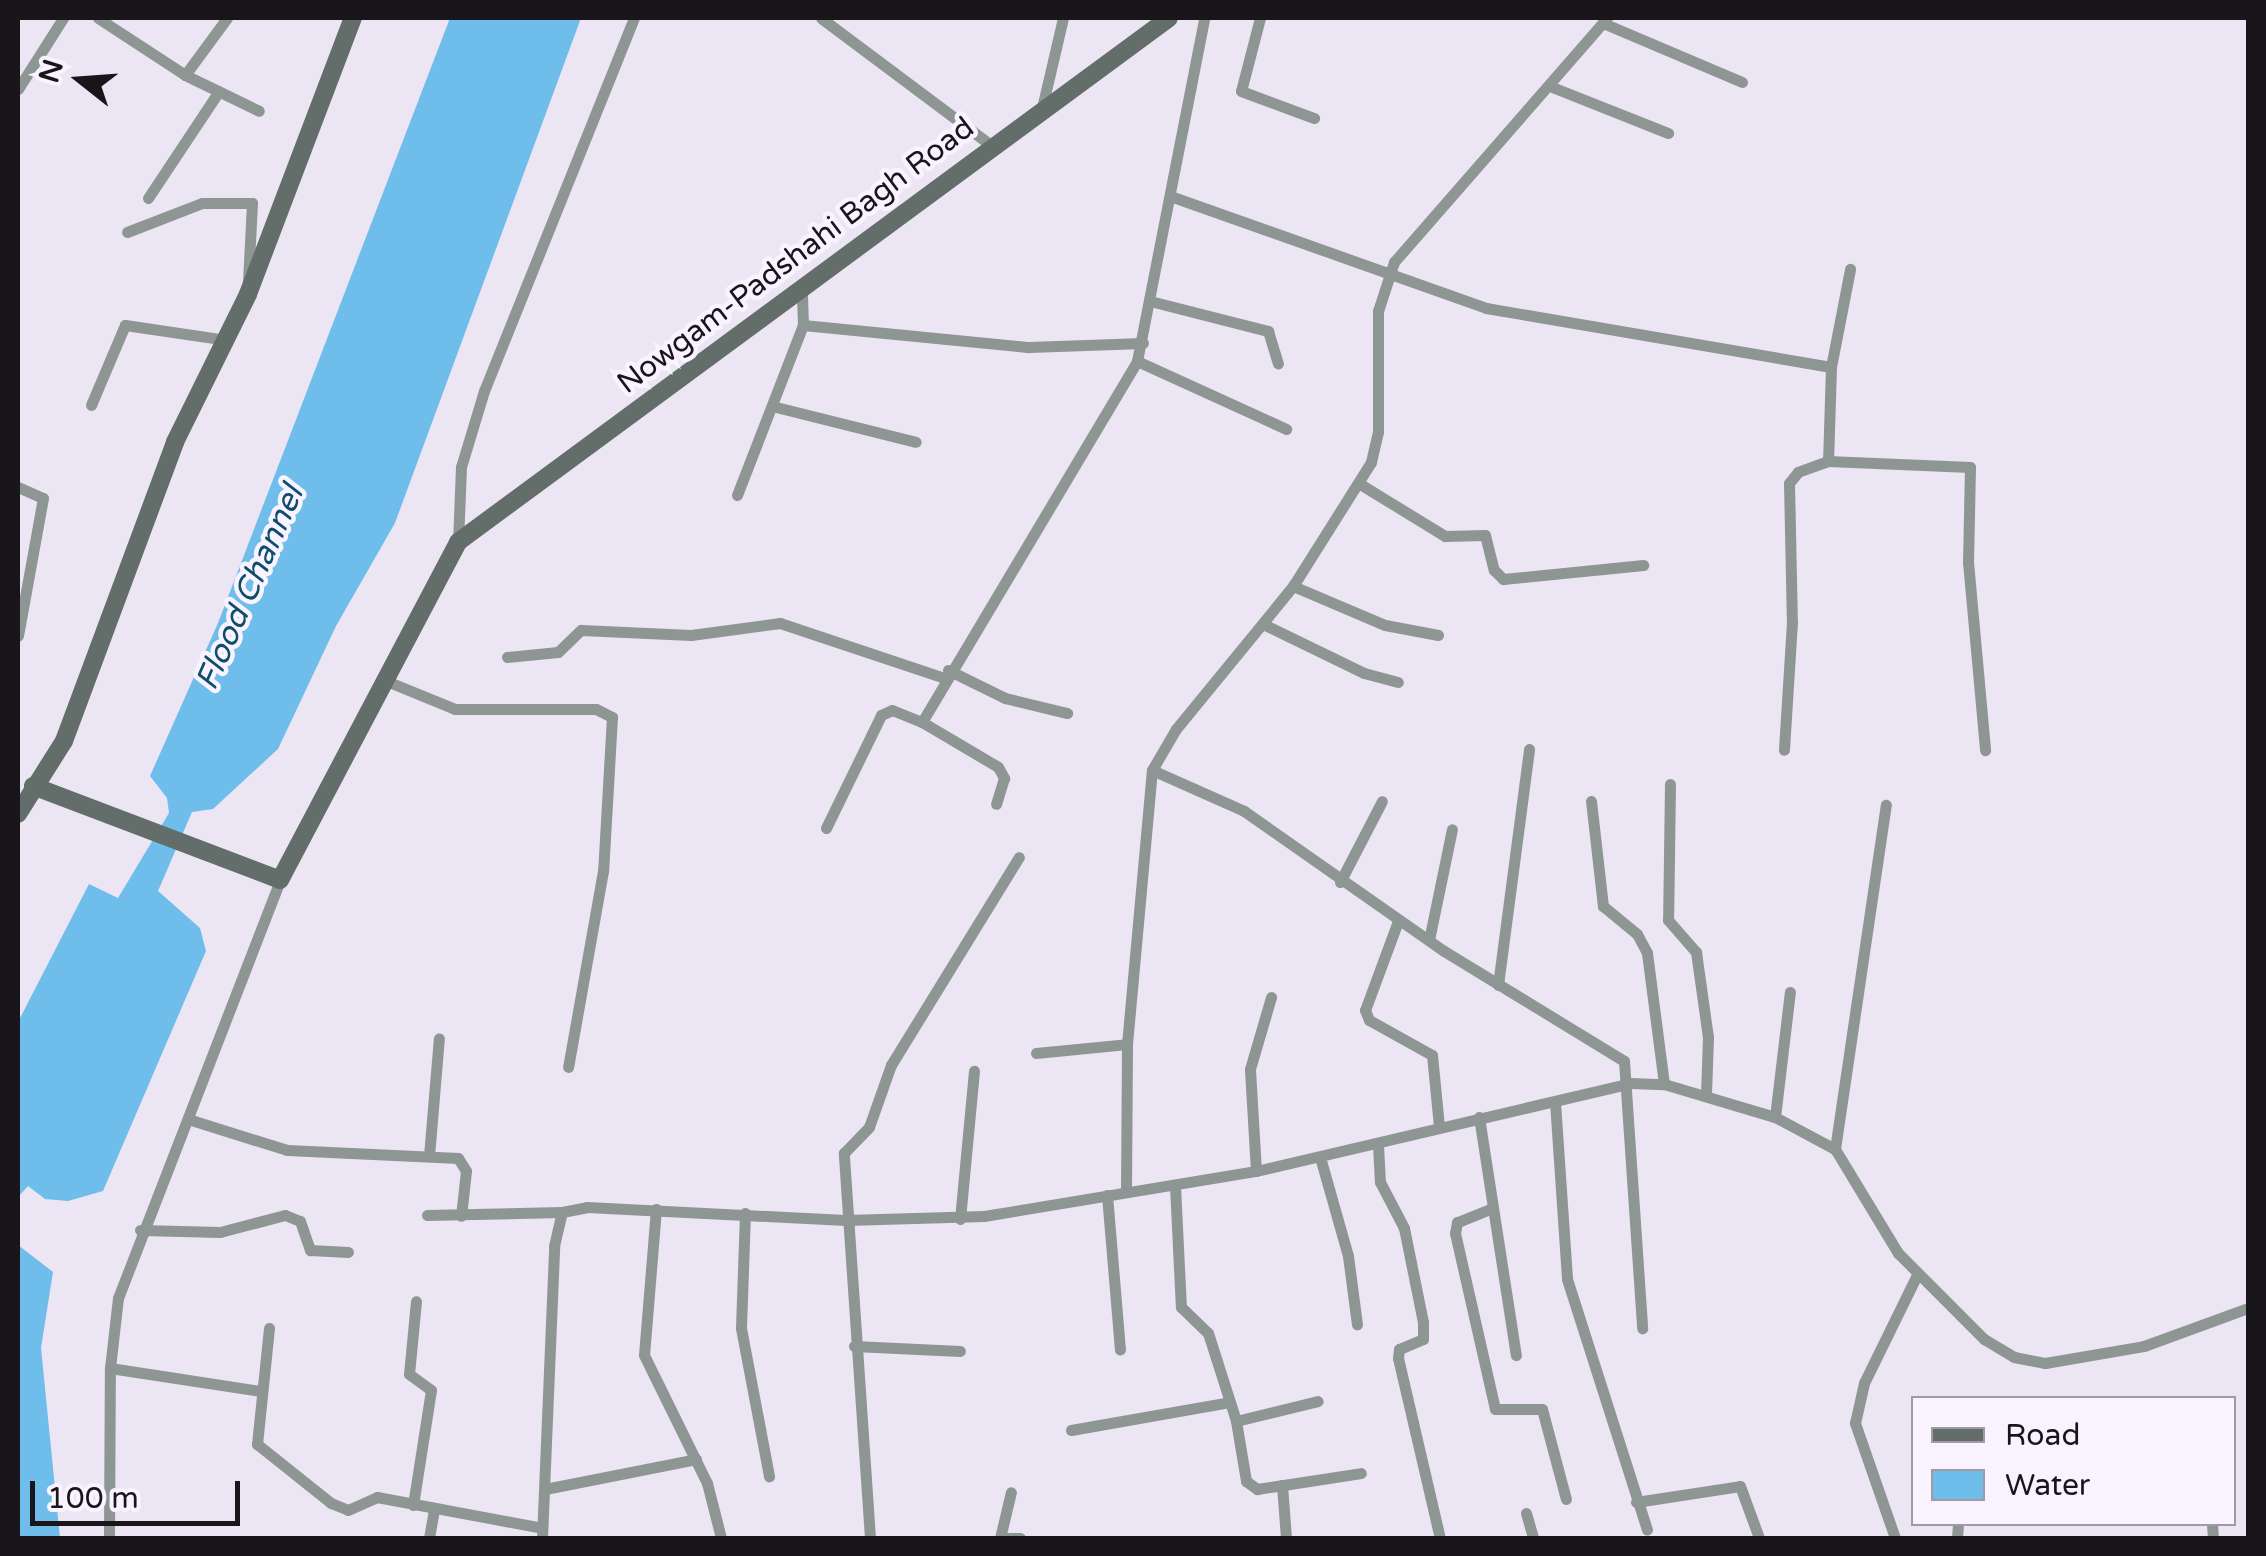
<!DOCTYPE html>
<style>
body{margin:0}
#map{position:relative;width:2266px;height:1556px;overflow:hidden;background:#ece5f4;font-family:"Varela Round",sans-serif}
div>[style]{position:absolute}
.water>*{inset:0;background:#6fbdea}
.minor>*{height:11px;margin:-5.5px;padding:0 5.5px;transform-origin:5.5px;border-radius:5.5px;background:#8e9693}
.secondary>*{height:18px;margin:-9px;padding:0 9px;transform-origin:9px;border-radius:9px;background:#636e6b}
span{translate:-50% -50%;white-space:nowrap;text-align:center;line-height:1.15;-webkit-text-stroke:9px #f9f3ff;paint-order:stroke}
.street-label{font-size:30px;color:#18151b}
.water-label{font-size:32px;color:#0e4d6b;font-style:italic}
.frame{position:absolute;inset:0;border:20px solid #18151b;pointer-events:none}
.legend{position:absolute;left:1911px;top:1396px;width:325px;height:130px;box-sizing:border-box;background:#f9f3ff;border:2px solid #9f9aa4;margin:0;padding:12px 18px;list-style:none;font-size:30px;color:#18151b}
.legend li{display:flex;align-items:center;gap:20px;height:50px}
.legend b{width:50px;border:2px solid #9f9aa4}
.north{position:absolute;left:30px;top:30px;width:100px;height:100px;-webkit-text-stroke:8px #f9f3ff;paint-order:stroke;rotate:287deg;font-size:28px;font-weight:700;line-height:40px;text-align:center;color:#18151b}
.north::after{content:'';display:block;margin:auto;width:35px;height:45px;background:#18151b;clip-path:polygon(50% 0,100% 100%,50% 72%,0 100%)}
.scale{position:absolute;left:30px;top:1481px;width:210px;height:45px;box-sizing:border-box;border:5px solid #18151b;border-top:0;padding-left:12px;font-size:30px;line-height:35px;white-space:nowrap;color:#18151b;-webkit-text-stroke:8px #f9f3ff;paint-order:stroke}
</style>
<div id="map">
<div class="water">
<div style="clip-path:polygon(450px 18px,581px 18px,395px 523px,336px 626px,278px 749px,213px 809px,192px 812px,158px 891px,200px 928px,206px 951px,103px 1191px,68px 1201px,45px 1199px,28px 1186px,18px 1197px,18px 1022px,89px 884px,118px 898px,169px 813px,167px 798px,150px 776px,218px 623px)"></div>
<div style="clip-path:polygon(18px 1245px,53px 1272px,41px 1348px,60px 1538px,18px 1538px)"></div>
</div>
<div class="minor">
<div style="left:98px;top:18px;width:104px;rotate:33.2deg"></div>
<div style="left:185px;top:75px;width:82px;rotate:25.9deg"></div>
<div style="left:821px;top:18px;width:212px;rotate:36.8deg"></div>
<div style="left:1260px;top:18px;width:75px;rotate:104.6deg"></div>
<div style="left:1241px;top:91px;width:78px;rotate:20.3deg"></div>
<div style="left:1603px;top:23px;width:151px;rotate:23deg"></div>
<div style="left:185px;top:75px;width:71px;rotate:-53.6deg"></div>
<div style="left:1552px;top:87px;width:125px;rotate:21.6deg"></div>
<div style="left:18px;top:89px;width:84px;rotate:-57.6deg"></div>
<div style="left:1042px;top:108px;width:92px;rotate:-76.9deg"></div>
<div style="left:1173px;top:197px;width:332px;rotate:19.5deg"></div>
<div style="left:1486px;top:308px;width:350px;rotate:9.7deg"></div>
<div style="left:1831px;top:367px;width:94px;rotate:91.8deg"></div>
<div style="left:1828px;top:461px;width:32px;rotate:160deg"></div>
<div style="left:1798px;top:472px;width:14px;rotate:129deg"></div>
<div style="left:1789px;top:483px;width:139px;rotate:88.8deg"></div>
<div style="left:1792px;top:622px;width:128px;rotate:93.6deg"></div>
<div style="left:148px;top:198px;width:128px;rotate:-56.4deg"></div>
<div style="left:127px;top:232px;width:80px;rotate:-21.1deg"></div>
<div style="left:202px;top:203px;width:50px"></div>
<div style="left:252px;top:203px;width:78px;rotate:92.9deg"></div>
<div style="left:1154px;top:302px;width:118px;rotate:14.3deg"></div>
<div style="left:1268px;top:331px;width:34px;rotate:73deg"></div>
<div style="left:803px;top:325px;width:227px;rotate:5.6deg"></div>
<div style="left:1029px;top:347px;width:114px;rotate:-2deg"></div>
<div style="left:1137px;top:361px;width:164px;rotate:24.5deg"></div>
<div style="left:1831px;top:367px;width:100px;rotate:-79deg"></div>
<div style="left:91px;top:405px;width:87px;rotate:-67deg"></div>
<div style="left:125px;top:325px;width:102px;rotate:8.4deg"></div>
<div style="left:772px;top:406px;width:148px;rotate:14deg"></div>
<div style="left:1828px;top:461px;width:142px;rotate:2.4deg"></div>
<div style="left:1970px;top:467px;width:95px;rotate:91.2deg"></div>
<div style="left:1968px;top:562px;width:189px;rotate:84.8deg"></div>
<div style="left:1360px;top:484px;width:100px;rotate:31.5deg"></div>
<div style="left:1445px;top:536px;width:40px;rotate:-1.4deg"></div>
<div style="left:1485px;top:535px;width:36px;rotate:76deg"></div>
<div style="left:1494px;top:570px;width:13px;rotate:45deg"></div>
<div style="left:1503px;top:579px;width:141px;rotate:-5.7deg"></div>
<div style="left:18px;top:487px;width:27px;rotate:24deg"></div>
<div style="left:43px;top:498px;width:140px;rotate:100.3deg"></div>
<div style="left:737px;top:495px;width:182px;rotate:-68.8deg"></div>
<div style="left:803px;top:325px;width:38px;rotate:-92deg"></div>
<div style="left:458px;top:542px;width:75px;rotate:-87.7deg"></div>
<div style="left:461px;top:467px;width:79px;rotate:-73.2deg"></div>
<div style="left:484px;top:391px;width:402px;rotate:-68.1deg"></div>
<div style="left:1293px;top:586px;width:100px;rotate:23deg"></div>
<div style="left:1385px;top:625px;width:54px;rotate:10.7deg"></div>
<div style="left:1265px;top:625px;width:110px;rotate:25.9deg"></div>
<div style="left:1364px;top:673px;width:35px;rotate:15deg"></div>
<div style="left:507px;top:657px;width:51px;rotate:-5.6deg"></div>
<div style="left:558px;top:652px;width:32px;rotate:-44deg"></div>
<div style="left:581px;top:630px;width:110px;rotate:2.6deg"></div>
<div style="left:691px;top:635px;width:90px;rotate:-7.7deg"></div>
<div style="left:780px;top:623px;width:173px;rotate:18.5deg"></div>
<div style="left:948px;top:670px;width:64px;rotate:26.2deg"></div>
<div style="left:1005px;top:698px;width:64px;rotate:13.6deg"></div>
<div style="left:384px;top:680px;width:77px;rotate:22.2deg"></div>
<div style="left:455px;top:709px;width:141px"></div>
<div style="left:596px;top:709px;width:18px;rotate:27deg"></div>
<div style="left:612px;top:717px;width:154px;rotate:93.3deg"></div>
<div style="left:603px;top:871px;width:199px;rotate:100.1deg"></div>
<div style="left:922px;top:722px;width:88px;rotate:30.6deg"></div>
<div style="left:998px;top:767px;width:13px;rotate:61deg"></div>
<div style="left:1004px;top:778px;width:27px;rotate:107deg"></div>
<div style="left:1152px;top:770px;width:101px;rotate:24deg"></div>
<div style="left:1244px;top:811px;width:244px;rotate:35deg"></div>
<div style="left:1444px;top:951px;width:211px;rotate:31.4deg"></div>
<div style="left:1624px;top:1061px;width:268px;rotate:86.1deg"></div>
<div style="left:1670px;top:784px;width:136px;rotate:90.8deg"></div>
<div style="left:1668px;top:920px;width:43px;rotate:48.8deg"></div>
<div style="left:1696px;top:952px;width:86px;rotate:82deg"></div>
<div style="left:1708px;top:1037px;width:57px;rotate:92deg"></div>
<div style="left:1591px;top:801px;width:106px;rotate:83.5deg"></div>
<div style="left:1603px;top:906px;width:44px;rotate:39.5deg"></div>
<div style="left:1637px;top:934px;width:21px;rotate:62deg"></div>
<div style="left:1647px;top:953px;width:132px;rotate:82.6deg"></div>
<div style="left:826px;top:828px;width:126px;rotate:-64deg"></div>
<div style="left:881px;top:715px;width:12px;rotate:-24deg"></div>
<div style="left:892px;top:710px;width:32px;rotate:22deg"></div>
<div style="left:922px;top:722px;width:420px;rotate:-59.2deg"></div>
<div style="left:1137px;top:361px;width:349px;rotate:-78.9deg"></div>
<div style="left:1340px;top:882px;width:91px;rotate:-62.6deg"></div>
<div style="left:1398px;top:921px;width:95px;rotate:110.3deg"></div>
<div style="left:1365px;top:1010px;width:11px;rotate:68deg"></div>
<div style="left:1369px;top:1020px;width:72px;rotate:29.1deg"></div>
<div style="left:1432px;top:1055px;width:72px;rotate:84.4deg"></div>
<div style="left:1429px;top:940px;width:113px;rotate:-78.3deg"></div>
<div style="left:1498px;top:985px;width:238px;rotate:-82.5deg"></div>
<div style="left:1036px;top:1053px;width:91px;rotate:-5.6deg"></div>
<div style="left:1555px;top:1102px;width:177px;rotate:86.1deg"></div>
<div style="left:1567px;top:1279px;width:263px;rotate:72.3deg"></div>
<div style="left:1479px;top:1117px;width:241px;rotate:81.2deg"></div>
<div style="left:1775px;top:1117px;width:126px;rotate:-83.2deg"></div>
<div style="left:188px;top:1119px;width:104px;rotate:17.4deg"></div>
<div style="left:287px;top:1150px;width:171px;rotate:2.7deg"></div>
<div style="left:458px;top:1158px;width:15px;rotate:58deg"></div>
<div style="left:466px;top:1171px;width:45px;rotate:96.3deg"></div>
<div style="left:1378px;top:1145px;width:37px;rotate:87deg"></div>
<div style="left:1380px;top:1182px;width:52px;rotate:62.4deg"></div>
<div style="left:1404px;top:1228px;width:96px;rotate:78.6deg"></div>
<div style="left:1423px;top:1322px;width:17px;rotate:90deg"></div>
<div style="left:1423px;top:1339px;width:26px;rotate:157deg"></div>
<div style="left:1399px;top:1349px;width:9px;rotate:96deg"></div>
<div style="left:1398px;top:1358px;width:185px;rotate:76.9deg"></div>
<div style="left:1835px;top:1149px;width:348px;rotate:-81.6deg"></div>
<div style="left:429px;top:1156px;width:118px;rotate:-85.2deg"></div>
<div style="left:1320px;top:1157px;width:103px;rotate:74.2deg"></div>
<div style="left:1348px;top:1256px;width:69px;rotate:82.5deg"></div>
<div style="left:1256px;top:1171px;width:102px;rotate:-93.4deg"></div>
<div style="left:1250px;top:1069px;width:75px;rotate:-73.7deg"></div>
<div style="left:1175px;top:1186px;width:121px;rotate:87.2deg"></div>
<div style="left:1181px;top:1307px;width:37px;rotate:44deg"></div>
<div style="left:1208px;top:1333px;width:92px;rotate:72.3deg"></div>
<div style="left:1236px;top:1421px;width:61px;rotate:80.5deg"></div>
<div style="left:1246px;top:1481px;width:14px;rotate:36deg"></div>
<div style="left:1257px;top:1489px;width:105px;rotate:-8.7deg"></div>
<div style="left:1126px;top:1191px;width:147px;rotate:-89.6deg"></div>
<div style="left:1127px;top:1044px;width:275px;rotate:-84.8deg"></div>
<div style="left:1152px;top:770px;width:48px;rotate:-59.7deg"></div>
<div style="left:1176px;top:729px;width:185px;rotate:-50.7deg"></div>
<div style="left:1293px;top:586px;width:146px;rotate:-57.8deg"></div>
<div style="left:1371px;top:462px;width:31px;rotate:-77deg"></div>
<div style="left:1378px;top:432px;width:121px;rotate:-90deg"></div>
<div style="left:1378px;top:311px;width:52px;rotate:-71.9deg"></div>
<div style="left:1394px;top:262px;width:324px;rotate:-48.9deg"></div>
<div style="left:1107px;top:1195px;width:155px;rotate:85.2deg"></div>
<div style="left:656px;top:1209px;width:146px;rotate:94.7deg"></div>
<div style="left:644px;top:1355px;width:143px;rotate:63.8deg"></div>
<div style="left:707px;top:1483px;width:57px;rotate:75.7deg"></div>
<div style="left:1490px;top:1209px;width:35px;rotate:158deg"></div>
<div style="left:1457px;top:1222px;width:11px;rotate:100deg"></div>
<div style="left:1455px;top:1233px;width:180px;rotate:77.2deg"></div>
<div style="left:1495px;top:1409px;width:47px"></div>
<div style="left:1542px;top:1409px;width:93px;rotate:75.1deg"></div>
<div style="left:745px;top:1213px;width:115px;rotate:92deg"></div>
<div style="left:741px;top:1328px;width:151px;rotate:79.3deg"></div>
<div style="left:427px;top:1215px;width:135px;rotate:-1.3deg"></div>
<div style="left:960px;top:1219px;width:149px;rotate:-84.6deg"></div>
<div style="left:140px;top:1230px;width:80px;rotate:1.4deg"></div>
<div style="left:220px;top:1232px;width:67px;rotate:-14.7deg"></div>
<div style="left:285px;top:1215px;width:16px;rotate:22deg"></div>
<div style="left:300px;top:1221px;width:31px;rotate:71deg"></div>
<div style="left:310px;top:1250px;width:38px;rotate:3deg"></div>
<div style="left:269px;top:1328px;width:117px;rotate:95.9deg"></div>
<div style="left:257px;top:1444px;width:95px;rotate:38.6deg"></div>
<div style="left:331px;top:1503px;width:18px;rotate:22deg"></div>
<div style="left:348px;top:1510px;width:32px;rotate:-24deg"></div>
<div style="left:377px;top:1497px;width:168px;rotate:10.6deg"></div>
<div style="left:854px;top:1346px;width:106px;rotate:2.7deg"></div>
<div style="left:110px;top:1368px;width:152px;rotate:8.7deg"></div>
<div style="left:1236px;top:1421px;width:84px;rotate:-13.7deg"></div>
<div style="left:1071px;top:1430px;width:161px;rotate:-10deg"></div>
<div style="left:1282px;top:1485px;width:53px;rotate:85.7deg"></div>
<div style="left:545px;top:1489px;width:154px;rotate:-11.2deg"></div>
<div style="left:1636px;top:1502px;width:105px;rotate:-8.7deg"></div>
<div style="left:1740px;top:1486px;width:55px;rotate:69.9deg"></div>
<div style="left:413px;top:1505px;width:116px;rotate:-81.1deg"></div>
<div style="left:431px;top:1390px;width:27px;rotate:-144deg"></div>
<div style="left:409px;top:1374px;width:73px;rotate:-84.5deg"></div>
<div style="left:1526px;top:1513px;width:26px;rotate:74deg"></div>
<div style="left:2212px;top:1524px;width:14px;rotate:86deg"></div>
<div style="left:109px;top:1538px;width:170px;rotate:-89.7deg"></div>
<div style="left:110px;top:1368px;width:70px;rotate:-83.5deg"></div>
<div style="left:118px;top:1298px;width:448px;rotate:-68.8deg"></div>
<div style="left:429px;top:1538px;width:29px;rotate:-80deg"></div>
<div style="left:542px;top:1538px;width:292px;rotate:-87.6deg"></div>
<div style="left:554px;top:1246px;width:35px;rotate:-77deg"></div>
<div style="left:562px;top:1212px;width:25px;rotate:-11deg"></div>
<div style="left:587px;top:1207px;width:259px;rotate:2.9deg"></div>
<div style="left:846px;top:1220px;width:138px;rotate:-1.7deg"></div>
<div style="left:984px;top:1216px;width:276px;rotate:-9.4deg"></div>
<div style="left:1256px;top:1171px;width:384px;rotate:-13.2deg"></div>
<div style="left:1630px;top:1083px;width:34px;rotate:2deg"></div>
<div style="left:1664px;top:1084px;width:116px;rotate:16.6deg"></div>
<div style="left:1775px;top:1117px;width:68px;rotate:28.1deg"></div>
<div style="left:1835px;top:1149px;width:122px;rotate:58.8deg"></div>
<div style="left:1898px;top:1253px;width:122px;rotate:45deg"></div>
<div style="left:1984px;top:1339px;width:35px;rotate:31deg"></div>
<div style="left:2014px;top:1357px;width:32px;rotate:11deg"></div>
<div style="left:2045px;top:1363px;width:100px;rotate:-9.7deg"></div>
<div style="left:2144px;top:1346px;width:111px;rotate:-20.1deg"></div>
<div style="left:870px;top:1538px;width:386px;rotate:-93.9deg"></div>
<div style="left:844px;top:1153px;width:36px;rotate:-46deg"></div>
<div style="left:869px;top:1127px;width:66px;rotate:-70.5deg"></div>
<div style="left:891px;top:1065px;width:244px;rotate:-58.4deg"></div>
<div style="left:1000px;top:1538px;width:47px;rotate:-76.6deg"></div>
<div style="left:1000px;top:1538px;width:20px"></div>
<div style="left:1895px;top:1538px;width:122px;rotate:-109.2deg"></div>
<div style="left:1855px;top:1423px;width:41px;rotate:-77.3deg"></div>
<div style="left:1864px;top:1383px;width:120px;rotate:-63.9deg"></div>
<div style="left:1957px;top:1538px;width:14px;rotate:-86deg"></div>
</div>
<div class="secondary">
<div style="left:33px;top:786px;width:264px;rotate:20.8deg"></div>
<div style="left:280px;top:880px;width:382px;rotate:-62.2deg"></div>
<div style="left:458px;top:542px;width:883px;rotate:-36.39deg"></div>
<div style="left:18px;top:814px;width:86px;rotate:-57.8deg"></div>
<div style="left:64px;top:741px;width:319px;rotate:-69.6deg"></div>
<div style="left:175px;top:442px;width:165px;rotate:-63.7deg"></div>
<div style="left:248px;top:294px;width:295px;rotate:-69.2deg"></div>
</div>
<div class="street-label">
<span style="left:796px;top:256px;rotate:-37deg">Nowgam-Padshahi Bagh Road</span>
</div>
<div class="water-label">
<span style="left:250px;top:588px;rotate:-66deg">Flood Channel</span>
</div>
<div class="frame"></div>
<ul class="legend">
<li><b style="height:12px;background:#636e6b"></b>Road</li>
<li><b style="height:28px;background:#6fbdea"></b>Water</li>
</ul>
<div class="north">N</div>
<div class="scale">100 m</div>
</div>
